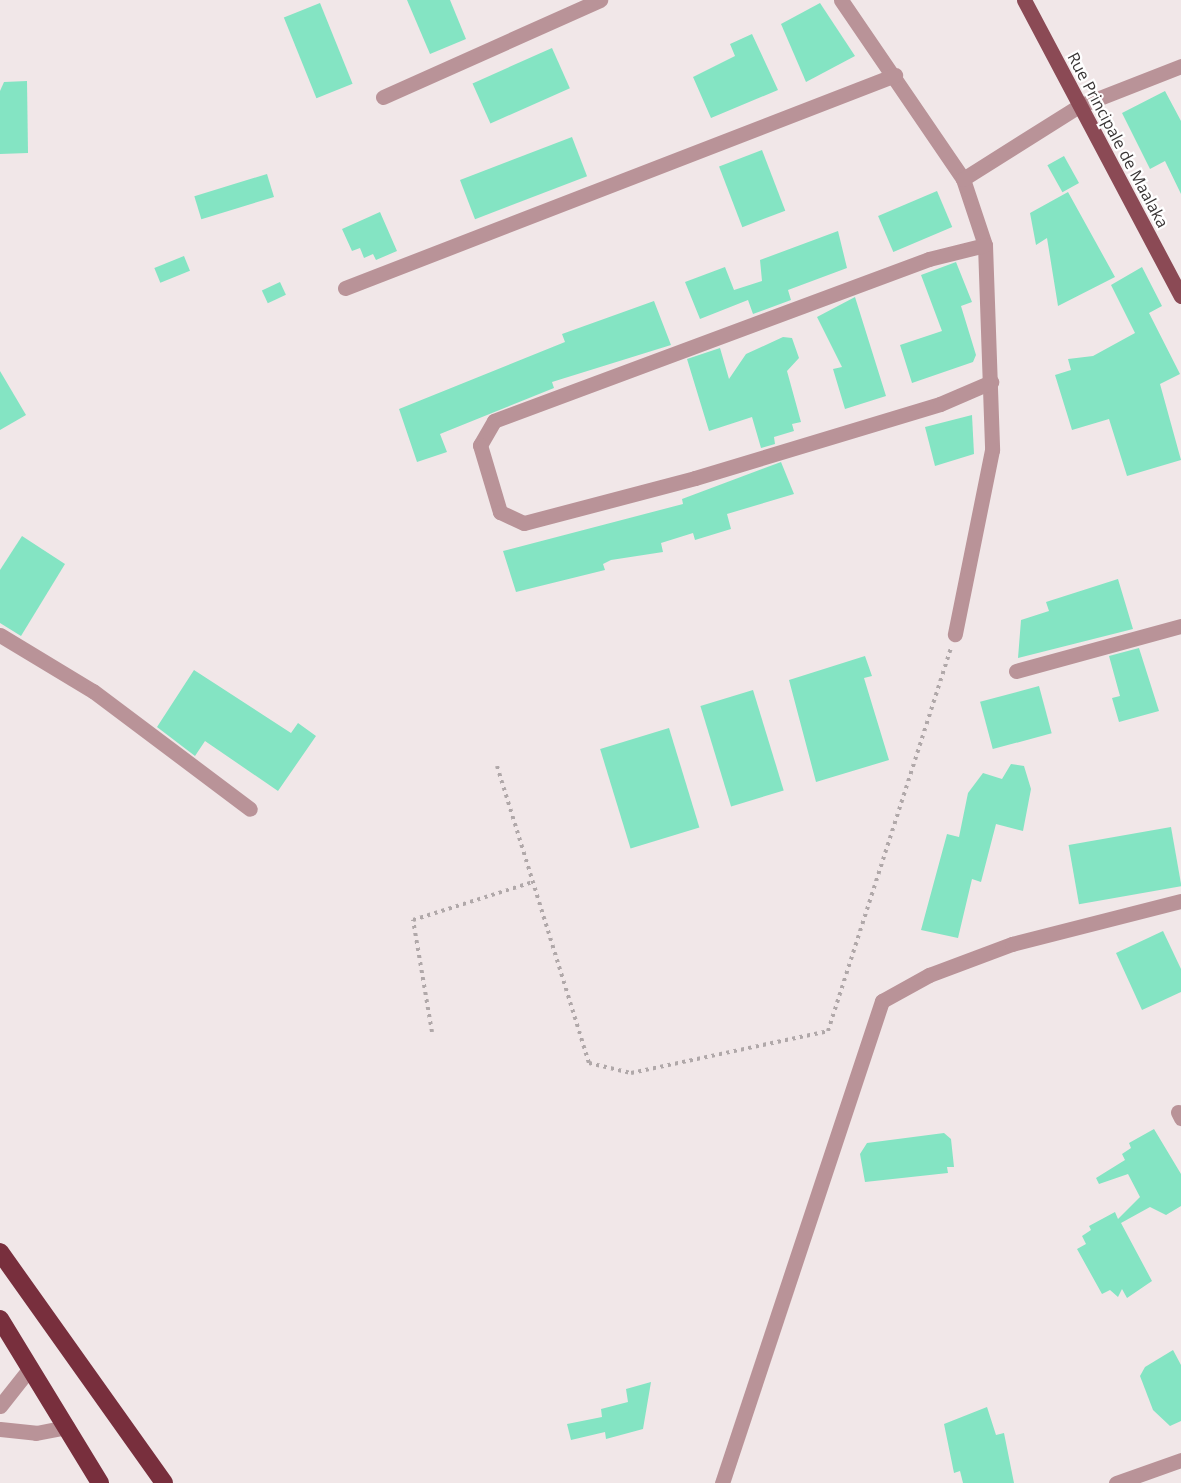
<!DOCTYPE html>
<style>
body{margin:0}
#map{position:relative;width:1181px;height:1483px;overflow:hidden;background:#f1e7e8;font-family:"Open Sans",sans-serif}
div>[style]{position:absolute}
.building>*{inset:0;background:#84e4c3;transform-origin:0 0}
.path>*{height:4px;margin-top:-2px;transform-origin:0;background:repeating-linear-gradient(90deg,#b0a8a9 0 3px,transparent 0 7.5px)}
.minor>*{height:15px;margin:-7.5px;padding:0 7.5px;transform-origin:7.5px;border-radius:7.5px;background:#b99398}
.major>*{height:15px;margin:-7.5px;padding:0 7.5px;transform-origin:7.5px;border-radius:7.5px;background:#8b4a55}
.highway>*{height:18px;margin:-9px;padding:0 9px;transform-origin:9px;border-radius:9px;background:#782f3d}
span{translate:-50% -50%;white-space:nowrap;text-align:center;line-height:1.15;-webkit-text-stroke:4.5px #fff;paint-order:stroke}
.street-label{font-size:16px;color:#393535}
</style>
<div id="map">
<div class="building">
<div style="clip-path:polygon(407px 0,450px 0,466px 39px,430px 54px)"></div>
<div style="left:320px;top:3px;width:87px;height:39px;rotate:68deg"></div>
<div style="clip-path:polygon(820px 3px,855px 56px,806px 82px,781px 24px)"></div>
<div style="clip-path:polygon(752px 34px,778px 90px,711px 118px,693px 77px,735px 56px,730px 44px)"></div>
<div style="left:552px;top:48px;width:44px;height:87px;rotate:66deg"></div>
<div style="clip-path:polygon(27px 81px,28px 153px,0 154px,0 91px,4px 82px)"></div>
<div style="clip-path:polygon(1165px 91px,1181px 121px,1181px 194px,1165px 161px,1150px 169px,1122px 113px)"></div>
<div style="left:572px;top:137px;width:42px;height:120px;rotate:69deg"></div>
<div style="left:762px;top:150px;width:65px;height:46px;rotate:69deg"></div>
<div style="left:1064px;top:156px;width:31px;height:19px;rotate:61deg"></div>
<div style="left:267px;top:174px;width:24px;height:76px;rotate:73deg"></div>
<div style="left:937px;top:191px;width:39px;height:64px;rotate:67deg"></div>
<div style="clip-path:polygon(1068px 192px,1115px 277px,1058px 306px,1047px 238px,1036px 245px,1030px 213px)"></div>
<div style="clip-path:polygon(380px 212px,397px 251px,376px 260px,373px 254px,364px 258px,360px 248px,352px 251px,342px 229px)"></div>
<div style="clip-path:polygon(838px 231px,847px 268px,788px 290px,791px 300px,753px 314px,748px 300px,700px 319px,685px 282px,725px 267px,734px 290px,762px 281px,760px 260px)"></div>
<div style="left:184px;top:256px;width:16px;height:32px;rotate:68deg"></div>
<div style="clip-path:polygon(956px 262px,972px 302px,961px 306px,976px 355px,973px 362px,912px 383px,900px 345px,942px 331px,921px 275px)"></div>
<div style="clip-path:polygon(1142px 267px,1162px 306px,1149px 313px,1180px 374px,1160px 384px,1181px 460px,1127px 476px,1109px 419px,1072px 430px,1055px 375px,1071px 370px,1068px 359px,1093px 356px,1135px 333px,1111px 285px)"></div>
<div style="left:280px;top:282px;width:14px;height:20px;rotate:65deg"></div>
<div style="clip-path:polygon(855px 297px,886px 396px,845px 409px,833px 369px,842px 367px,817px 317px)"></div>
<div style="clip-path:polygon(654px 301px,671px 345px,552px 382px,554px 388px,440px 434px,447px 452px,417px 462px,399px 409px,565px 342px,562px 334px)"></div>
<div style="clip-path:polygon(783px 337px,792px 338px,799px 358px,787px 371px,801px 422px,792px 424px,794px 431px,774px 437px,775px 444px,761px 448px,752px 417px,709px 431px,687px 359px,720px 348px,729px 379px,746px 354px)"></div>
<div style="clip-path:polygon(0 371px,26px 415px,0 430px)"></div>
<div style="clip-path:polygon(972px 415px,974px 454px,935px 466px,925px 427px)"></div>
<div style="clip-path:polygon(781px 462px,794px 494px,727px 514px,731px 529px,695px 540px,693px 533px,661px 543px,663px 552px,611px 560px,603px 564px,605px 570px,516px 592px,503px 551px,683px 504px,682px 499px)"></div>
<div style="clip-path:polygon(22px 536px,65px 564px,21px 636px,0 623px,0 570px)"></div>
<div style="clip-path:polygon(1118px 579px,1133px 629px,1018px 658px,1021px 620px,1049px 611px,1046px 602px)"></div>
<div style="clip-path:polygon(1139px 648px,1159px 711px,1119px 722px,1112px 698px,1120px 696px,1109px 656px)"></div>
<div style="clip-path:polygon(865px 656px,872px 676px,864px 678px,889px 760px,816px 782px,789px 680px)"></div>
<div style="clip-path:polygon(194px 670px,291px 733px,298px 723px,316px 736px,278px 791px,205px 741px,195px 756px,157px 727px)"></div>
<div style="left:1039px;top:686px;width:49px;height:61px;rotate:75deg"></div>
<div style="left:753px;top:690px;width:105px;height:55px;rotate:73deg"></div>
<div style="left:669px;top:728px;width:104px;height:72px;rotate:73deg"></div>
<div style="clip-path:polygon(1011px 764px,1024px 766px,1031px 789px,1023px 831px,996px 824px,981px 882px,972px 879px,958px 938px,921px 930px,947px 834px,959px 837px,968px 793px,983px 773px,1002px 779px)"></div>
<div style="left:1171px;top:827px;width:60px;height:104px;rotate:80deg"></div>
<div style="clip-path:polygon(1163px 931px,1181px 969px,1181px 992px,1142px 1010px,1116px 953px)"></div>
<div style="clip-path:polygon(1154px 1129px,1181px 1174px,1181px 1206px,1166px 1215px,1150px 1207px,1121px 1223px,1152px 1281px,1127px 1298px,1122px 1289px,1118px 1297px,1110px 1290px,1102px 1294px,1077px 1249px,1086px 1244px,1082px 1236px,1091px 1230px,1089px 1226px,1115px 1212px,1118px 1219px,1140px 1197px,1128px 1174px,1099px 1184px,1096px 1178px,1125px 1160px,1122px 1154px,1131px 1148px,1129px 1143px)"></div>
<div style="clip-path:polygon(944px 1133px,951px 1139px,954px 1167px,947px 1167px,948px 1173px,865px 1182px,860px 1154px,867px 1143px)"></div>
<div style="clip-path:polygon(1173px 1350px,1181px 1365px,1181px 1421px,1170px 1426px,1153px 1410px,1140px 1376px,1145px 1367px)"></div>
<div style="clip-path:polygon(651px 1382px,643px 1429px,606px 1439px,605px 1432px,571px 1440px,567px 1424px,602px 1417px,601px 1409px,628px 1402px,626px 1389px)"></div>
<div style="clip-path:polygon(987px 1407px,996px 1435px,1004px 1433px,1014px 1483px,963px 1483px,960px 1471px,954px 1473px,944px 1424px)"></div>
</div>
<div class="path">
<div style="left:497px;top:766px;width:311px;rotate:72.8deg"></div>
<div style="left:589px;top:1063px;width:43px;rotate:13.4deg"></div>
<div style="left:631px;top:1073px;width:201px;rotate:-12deg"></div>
<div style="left:828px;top:1031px;width:401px;rotate:-72.2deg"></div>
<div style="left:432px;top:1032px;width:114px;rotate:-99.6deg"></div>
<div style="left:413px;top:920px;width:126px;rotate:-17.6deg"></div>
</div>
<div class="minor">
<div style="left:841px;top:0;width:217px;rotate:55.7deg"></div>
<div style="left:963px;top:179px;width:70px;rotate:71.6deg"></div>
<div style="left:985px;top:245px;width:205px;rotate:88deg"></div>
<div style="left:992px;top:450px;width:188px;rotate:101.4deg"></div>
<div style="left:383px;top:97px;width:238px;rotate:-24.1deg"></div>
<div style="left:963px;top:179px;width:137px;rotate:-32.2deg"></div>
<div style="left:1079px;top:106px;width:110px;rotate:-21.4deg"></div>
<div style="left:985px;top:245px;width:58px;rotate:166deg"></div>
<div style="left:929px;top:259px;width:464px;rotate:159.6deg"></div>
<div style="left:494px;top:421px;width:28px;rotate:120deg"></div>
<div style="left:480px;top:445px;width:70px;rotate:73.4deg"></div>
<div style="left:500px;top:512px;width:26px;rotate:25deg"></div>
<div style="left:524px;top:523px;width:177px;rotate:-14.7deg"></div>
<div style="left:695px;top:478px;width:256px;rotate:-16.8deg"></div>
<div style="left:940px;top:404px;width:56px;rotate:-23.3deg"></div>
<div style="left:345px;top:288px;width:590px;rotate:-21.17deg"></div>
<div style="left:0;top:635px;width:109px;rotate:31.1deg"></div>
<div style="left:93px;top:691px;width:196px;rotate:36.9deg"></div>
<div style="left:1016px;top:671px;width:171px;rotate:-15.3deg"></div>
<div style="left:1178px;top:1112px;width:7px;rotate:63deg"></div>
<div style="left:0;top:1406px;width:48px;rotate:-51.7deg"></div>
<div style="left:0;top:1429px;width:36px;rotate:6deg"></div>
<div style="left:36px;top:1433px;width:32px;rotate:-11deg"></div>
<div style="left:722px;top:1483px;width:508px;rotate:-71.64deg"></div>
<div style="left:882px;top:1001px;width:54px;rotate:-29deg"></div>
<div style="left:929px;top:975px;width:89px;rotate:-20.5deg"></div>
<div style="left:1012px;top:944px;width:174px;rotate:-14.3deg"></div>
<div style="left:1116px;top:1483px;width:69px;rotate:-19.5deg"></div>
</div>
<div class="major">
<div style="left:1024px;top:0;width:335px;rotate:62.1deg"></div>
</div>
<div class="highway">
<div style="left:0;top:1252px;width:283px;rotate:54.6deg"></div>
<div style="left:0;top:1319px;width:192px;rotate:58.6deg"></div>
</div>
<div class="street-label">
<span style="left:1118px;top:140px;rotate:62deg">Rue Principale de Maalaka</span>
</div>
</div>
